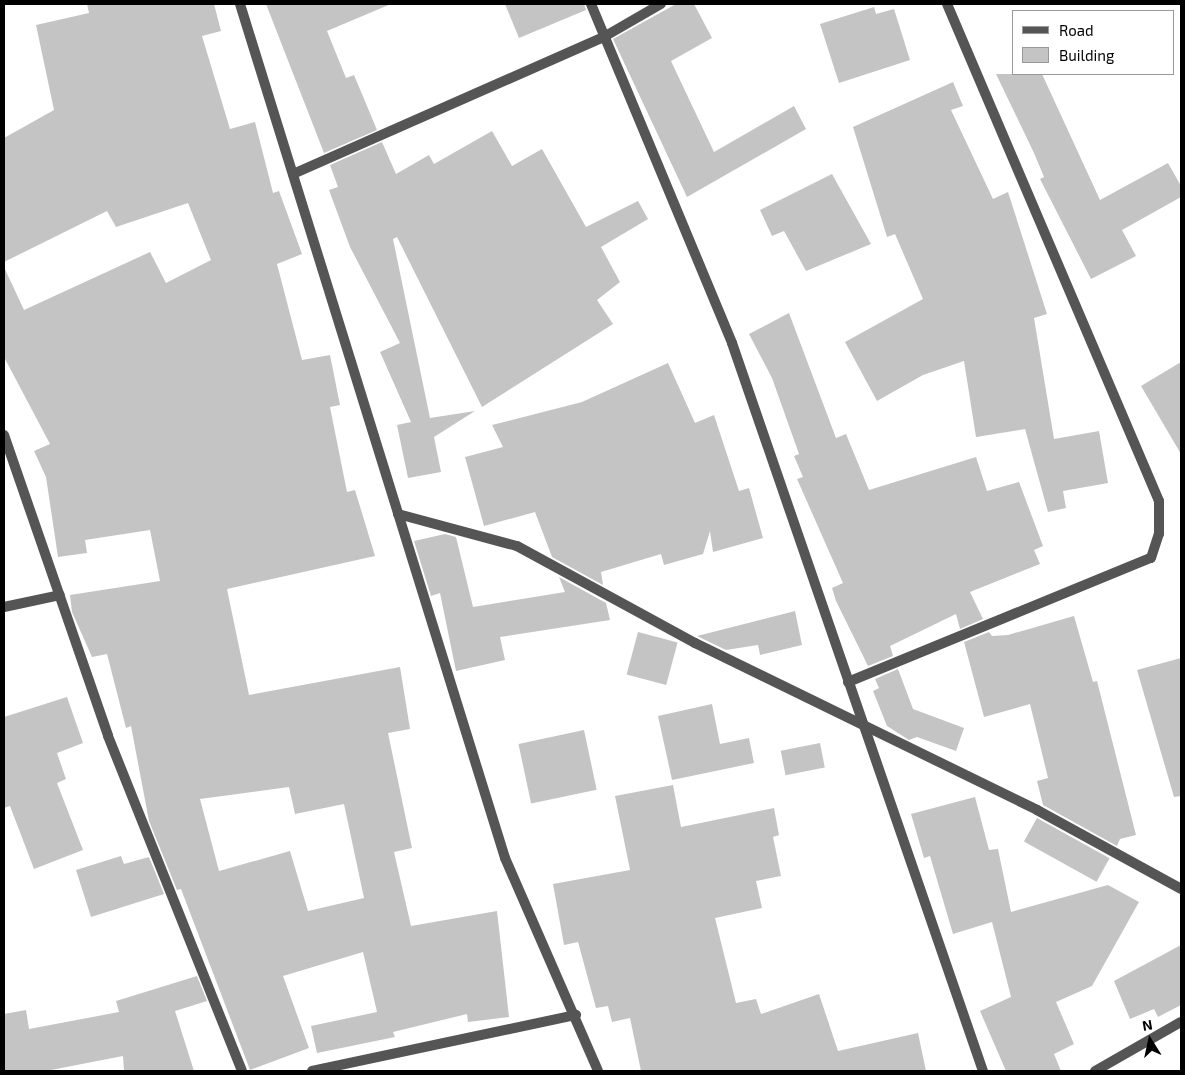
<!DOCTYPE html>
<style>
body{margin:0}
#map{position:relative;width:1185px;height:1075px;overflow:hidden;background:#fff;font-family:"Exo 2",sans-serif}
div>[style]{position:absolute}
.building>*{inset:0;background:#c4c4c4;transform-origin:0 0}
.minor>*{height:10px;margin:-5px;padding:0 5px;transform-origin:5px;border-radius:5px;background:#555}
span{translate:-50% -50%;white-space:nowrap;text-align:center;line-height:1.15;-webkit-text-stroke:4.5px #fff;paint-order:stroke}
.frame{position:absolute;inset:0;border:5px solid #000;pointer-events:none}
.legend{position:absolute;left:1012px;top:10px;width:162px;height:65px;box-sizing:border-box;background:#fff;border:1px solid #999;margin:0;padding:6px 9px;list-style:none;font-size:15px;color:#000}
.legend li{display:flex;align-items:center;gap:10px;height:25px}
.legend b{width:25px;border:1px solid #999}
.north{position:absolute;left:1125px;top:1015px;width:50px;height:50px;-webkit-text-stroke:4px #fff;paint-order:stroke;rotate:350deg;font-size:14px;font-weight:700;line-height:20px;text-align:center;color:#000}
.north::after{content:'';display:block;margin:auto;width:18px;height:22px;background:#000;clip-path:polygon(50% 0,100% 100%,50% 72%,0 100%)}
</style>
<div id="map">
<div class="building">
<div style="clip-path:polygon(evenodd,87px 4px,214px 4px,221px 31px,202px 36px,230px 129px,255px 122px,273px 193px,279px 191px,302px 254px,277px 264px,302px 360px,330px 355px,340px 405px,330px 407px,347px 492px,355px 490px,375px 556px,227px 589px,249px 695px,400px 667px,410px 729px,388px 733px,412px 848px,394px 852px,411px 926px,497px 911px,509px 1017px,468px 1022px,467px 1014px,393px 1032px,395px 1037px,317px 1053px,311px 1026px,377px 1012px,363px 952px,283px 976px,309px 1048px,250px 1070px,181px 889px,177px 890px,149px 821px,131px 726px,126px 728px,107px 654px,92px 657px,72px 612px,70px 595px,160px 581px,150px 530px,85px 540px,87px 553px,58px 557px,46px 477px,34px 451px,50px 444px,4px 357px,4px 267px,24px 310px,150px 252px,166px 283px,211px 260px,188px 203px,116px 227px,107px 211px,4px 262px,4px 138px,54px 110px,36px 25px,89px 13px,87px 4px,289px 787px,295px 814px,344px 804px,364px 898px,308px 911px,290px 851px,219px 871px,200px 799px,289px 787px)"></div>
<div style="clip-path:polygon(266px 4px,391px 4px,327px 31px,346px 78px,354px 75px,377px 130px,324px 153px)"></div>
<div style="clip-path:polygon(505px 4px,584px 4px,586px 10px,519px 38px)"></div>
<div style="clip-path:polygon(676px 4px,694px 4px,712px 38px,671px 61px,714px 152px,794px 106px,806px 129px,687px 197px,613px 39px)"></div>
<div style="clip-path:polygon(874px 7px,876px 14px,894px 9px,910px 60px,839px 83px,820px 24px)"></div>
<div style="clip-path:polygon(996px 74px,1042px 74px,1100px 200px,1168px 163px,1181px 186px,1181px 197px,1122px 230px,1136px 256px,1091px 279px,1040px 179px,1044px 177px,1034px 153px)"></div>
<div style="clip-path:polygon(953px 82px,963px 106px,951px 110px,993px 199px,1008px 192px,1047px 314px,1034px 318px,1054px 439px,1099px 431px,1108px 483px,1063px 491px,1066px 508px,1048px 512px,1025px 429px,976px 437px,964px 361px,923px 375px,877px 401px,845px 342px,923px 299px,895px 234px,887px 237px,853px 127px)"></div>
<div style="clip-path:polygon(492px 131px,512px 166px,542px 149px,586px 227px,638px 201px,648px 219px,601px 247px,620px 282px,597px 300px,613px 324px,482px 407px,397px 237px,393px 239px,430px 418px,475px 411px,434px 437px,441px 472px,408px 478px,397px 425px,411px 422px,380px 352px,400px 343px,350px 247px,329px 190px,338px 187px,330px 165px,382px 142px,396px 174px,429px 155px,434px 164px)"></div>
<div style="clip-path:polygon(832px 174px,871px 244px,806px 271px,784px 231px,772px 236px,760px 210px)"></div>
<div style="clip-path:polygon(789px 313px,836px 438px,846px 434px,869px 490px,976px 457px,987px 491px,1019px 482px,1043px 546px,1034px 550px,1040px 564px,970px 592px,983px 619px,960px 629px,956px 614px,890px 646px,893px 656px,868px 666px,836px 601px,832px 588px,843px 583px,797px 479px,803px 477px,794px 456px,799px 454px,772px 378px,749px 334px)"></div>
<div style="clip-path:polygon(1181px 362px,1181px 454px,1141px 386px)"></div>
<div style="clip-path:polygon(668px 363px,695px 423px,714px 415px,739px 491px,749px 488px,763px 538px,713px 552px,710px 531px,703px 554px,664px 565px,661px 554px,601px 572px,603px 585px,552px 557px,535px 512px,484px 526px,465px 457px,503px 447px,492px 425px,582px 402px)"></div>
<div style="clip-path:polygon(445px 534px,456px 537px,473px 607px,565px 592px,559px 577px,606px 603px,610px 620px,500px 637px,505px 660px,456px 671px,440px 593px,431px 596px,414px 541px)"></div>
<div style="clip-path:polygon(795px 611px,802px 645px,760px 655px,758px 645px,726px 650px,697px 636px)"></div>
<div style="clip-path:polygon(1074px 616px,1093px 682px,1097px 681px,1136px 835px,1120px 839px,1117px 846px,1043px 805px,1037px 781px,1048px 778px,1030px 704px,984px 717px,964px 642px,989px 632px,992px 636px,1008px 635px)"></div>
<div style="left:638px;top:632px;width:41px;height:44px;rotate:15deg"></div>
<div style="clip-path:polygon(1181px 658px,1181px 796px,1174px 797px,1137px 670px)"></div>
<div style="clip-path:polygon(898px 669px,913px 709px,964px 728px,956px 751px,917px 737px,909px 740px,887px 726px,873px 691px,879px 688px,875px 679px)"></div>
<div style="clip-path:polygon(67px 697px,83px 743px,57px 753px,66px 779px,57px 783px,83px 850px,34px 869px,10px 806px,4px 808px,4px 717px)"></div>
<div style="clip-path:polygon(712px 704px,720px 744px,749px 738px,754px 763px,672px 780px,658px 716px)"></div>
<div style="left:584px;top:730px;width:61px;height:67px;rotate:78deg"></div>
<div style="left:820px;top:743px;width:25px;height:40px;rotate:79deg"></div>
<div style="clip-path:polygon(673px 785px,681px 827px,774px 808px,779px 835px,773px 837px,781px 876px,756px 881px,762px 908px,715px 918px,736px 1003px,756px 999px,761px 1014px,819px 994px,838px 1051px,918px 1033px,926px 1071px,641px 1071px,630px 1018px,612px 1022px,608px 1006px,596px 1008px,578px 942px,564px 945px,553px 884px,630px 870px,615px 796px)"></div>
<div style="clip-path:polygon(975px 797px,989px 850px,998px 849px,1011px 912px,1108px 885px,1139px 902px,1092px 986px,1056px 1002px,1074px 1044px,1054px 1054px,1061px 1071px,1006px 1071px,980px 1011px,1011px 997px,992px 922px,953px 934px,930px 856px,924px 858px,911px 814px)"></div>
<div style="left:1037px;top:818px;width:83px;height:27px;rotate:29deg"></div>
<div style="clip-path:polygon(121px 856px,124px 864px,149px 857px,164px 894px,91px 917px,76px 870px)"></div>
<div style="clip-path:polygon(1181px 945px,1181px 1005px,1158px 1017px,1154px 1009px,1130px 1019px,1114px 981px)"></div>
<div style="clip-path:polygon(197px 976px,207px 1001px,175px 1011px,194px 1071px,124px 1071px,123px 1056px,46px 1071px,4px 1071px,4px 1014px,26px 1010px,29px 1029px,119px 1012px,116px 1001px)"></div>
</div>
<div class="minor">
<div style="left:240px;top:4px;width:894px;rotate:72.76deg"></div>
<div style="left:505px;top:858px;width:232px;rotate:66.4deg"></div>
<div style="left:591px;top:4px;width:367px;rotate:67.4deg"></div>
<div style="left:732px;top:343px;width:770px;rotate:70.98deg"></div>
<div style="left:293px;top:174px;width:338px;rotate:-23.8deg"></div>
<div style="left:602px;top:38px;width:68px;rotate:-30deg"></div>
<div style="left:4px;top:435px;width:318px;rotate:70.9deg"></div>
<div style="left:108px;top:736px;width:361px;rotate:68.2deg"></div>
<div style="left:398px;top:514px;width:123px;rotate:15.1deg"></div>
<div style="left:517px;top:546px;width:203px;rotate:28.6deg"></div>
<div style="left:695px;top:643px;width:381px;rotate:26deg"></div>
<div style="left:1037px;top:810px;width:164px;rotate:28.7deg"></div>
<div style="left:4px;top:607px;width:57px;rotate:-12.1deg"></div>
<div style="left:848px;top:682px;width:327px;rotate:-22.3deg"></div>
<div style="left:1151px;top:558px;width:25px;rotate:-72deg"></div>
<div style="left:1159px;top:534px;width:33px;rotate:-90deg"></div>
<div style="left:1159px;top:501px;width:540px;rotate:-113.1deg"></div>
<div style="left:312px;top:1071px;width:270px;rotate:-12deg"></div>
<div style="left:1095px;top:1071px;width:99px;rotate:-29.7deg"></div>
</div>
<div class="frame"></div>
<ul class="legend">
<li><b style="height:6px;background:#555"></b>Road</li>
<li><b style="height:14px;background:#c4c4c4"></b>Building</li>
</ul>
<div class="north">N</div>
</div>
